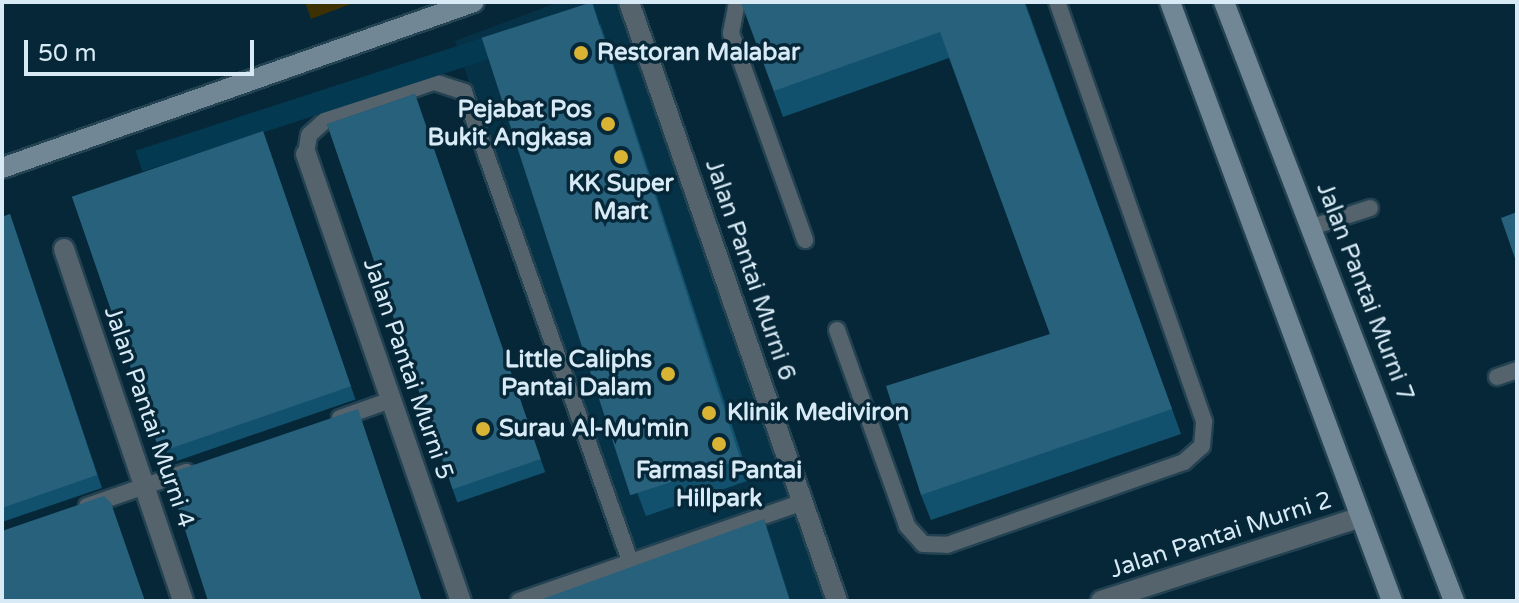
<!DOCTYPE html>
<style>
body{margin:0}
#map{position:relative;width:1519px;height:603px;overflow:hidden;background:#062738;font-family:"Varela Round",sans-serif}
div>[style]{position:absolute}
.built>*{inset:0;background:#063248}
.green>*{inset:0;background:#3d3001}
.roads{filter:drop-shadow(2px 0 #234252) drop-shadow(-2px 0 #234252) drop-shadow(0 2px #234252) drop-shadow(0 -2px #234252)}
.lane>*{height:16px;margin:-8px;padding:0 8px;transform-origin:8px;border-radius:8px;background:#55636c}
.street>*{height:20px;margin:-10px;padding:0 10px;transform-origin:10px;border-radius:10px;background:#55636c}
.secondary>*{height:20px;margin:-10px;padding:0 10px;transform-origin:10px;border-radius:10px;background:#718796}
.wall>*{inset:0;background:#12516d;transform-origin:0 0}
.shaded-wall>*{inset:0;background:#043952;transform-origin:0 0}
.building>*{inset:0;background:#27617c;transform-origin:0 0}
.dots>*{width:22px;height:22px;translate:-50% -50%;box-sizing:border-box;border:4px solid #062738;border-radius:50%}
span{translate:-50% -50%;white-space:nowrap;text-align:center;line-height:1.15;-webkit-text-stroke:7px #062738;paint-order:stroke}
.poi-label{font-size:24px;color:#d8eaf5;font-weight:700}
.left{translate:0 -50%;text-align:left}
.right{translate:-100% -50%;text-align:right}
.street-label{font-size:24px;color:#d8eaf5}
.frame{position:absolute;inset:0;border:4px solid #d8eaf5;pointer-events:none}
.scale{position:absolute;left:24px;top:40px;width:230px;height:36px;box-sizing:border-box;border:4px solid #d8eaf5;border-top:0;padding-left:10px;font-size:24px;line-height:28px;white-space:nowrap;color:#d8eaf5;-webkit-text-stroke:6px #062738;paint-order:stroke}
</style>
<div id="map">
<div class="built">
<div style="clip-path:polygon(559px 2px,616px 2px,824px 601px,542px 601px,638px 568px,455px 41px)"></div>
</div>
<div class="green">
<div style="clip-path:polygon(305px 2px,356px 2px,311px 19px)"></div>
</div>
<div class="roads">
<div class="lane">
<div style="left:737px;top:2px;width:32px;rotate:101deg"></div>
<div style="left:731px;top:33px;width:220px;rotate:70.3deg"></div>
<div style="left:306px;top:154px;width:19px;rotate:-81deg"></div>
<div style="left:309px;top:135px;width:24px;rotate:-42deg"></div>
<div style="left:327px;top:119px;width:113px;rotate:-19.1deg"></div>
<div style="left:434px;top:82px;width:32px;rotate:18deg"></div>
<div style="left:464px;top:92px;width:498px;rotate:70.5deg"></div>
<div style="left:1312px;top:227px;width:61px;rotate:-18.1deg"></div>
<div style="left:837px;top:330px;width:208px;rotate:70.3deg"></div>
<div style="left:907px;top:526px;width:24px;rotate:48deg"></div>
<div style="left:923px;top:544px;width:24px;rotate:2deg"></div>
<div style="left:947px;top:545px;width:251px;rotate:-19.3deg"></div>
<div style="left:1184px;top:462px;width:24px;rotate:-42deg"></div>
<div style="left:1202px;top:446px;width:25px;rotate:-85deg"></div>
<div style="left:1204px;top:421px;width:444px;rotate:-109.3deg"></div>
<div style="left:1497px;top:377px;width:21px;rotate:-19deg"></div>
<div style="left:340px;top:418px;width:54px;rotate:-19.4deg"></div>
<div style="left:87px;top:506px;width:105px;rotate:-19deg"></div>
<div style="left:519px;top:601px;width:301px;rotate:-19.2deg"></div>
</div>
<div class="street">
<div style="left:629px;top:2px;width:634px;rotate:70.85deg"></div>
<div style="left:306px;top:154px;width:473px;rotate:70.9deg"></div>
<div style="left:64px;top:249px;width:372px;rotate:71.3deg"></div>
<div style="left:1101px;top:601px;width:270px;rotate:-17.9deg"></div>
</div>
<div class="secondary">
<div style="left:1170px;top:2px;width:639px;rotate:69.66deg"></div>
<div style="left:1224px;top:2px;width:642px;rotate:68.99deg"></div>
<div style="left:2px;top:168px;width:500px;rotate:-19.38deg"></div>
</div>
</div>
<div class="wall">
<div style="clip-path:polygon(741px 2px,1025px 2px,1181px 434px,931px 520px,921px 495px,1050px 334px,949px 58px,783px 117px)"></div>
<div style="clip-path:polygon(600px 23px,750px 480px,646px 516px,638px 495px)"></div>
<div style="left:415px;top:94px;width:400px;height:93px;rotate:71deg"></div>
<div style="left:263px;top:131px;width:284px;height:202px;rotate:71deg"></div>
<div style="clip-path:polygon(10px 214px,102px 488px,2px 522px,2px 217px)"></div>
</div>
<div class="shaded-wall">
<div style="left:593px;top:2px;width:22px;height:481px;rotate:72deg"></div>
<div style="clip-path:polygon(764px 519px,772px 540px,791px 601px,790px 601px)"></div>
</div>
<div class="building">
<div style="left:592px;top:2px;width:481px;height:116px;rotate:72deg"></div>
<div style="clip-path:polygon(741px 2px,1024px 2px,1172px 409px,921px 495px,886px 386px,1050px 334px,940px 32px,774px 91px)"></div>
<div style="left:415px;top:94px;width:386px;height:93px;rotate:71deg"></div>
<div style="left:263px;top:131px;width:270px;height:202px;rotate:71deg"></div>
<div style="clip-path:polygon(1517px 212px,1517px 264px,1501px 218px)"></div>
<div style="clip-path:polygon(10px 214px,97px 475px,2px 508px,2px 217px)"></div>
<div style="clip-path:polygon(358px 409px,422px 601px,208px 601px,167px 474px)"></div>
<div style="clip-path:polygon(104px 496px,111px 503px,145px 601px,2px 601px,2px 531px)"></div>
<div style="clip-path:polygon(764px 519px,790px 601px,537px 601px)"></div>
</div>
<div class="dots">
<div style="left:581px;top:53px;background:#d9b334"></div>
<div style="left:608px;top:124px;background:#d9b334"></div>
<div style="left:621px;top:157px;background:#d9b334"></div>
<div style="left:668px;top:374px;background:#d9b334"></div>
<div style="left:709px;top:413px;background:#d9b334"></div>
<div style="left:483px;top:429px;background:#d9b334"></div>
<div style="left:719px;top:444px;background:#d9b334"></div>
</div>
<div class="poi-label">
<span class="left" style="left:597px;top:53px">Restoran Malabar</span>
<span class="right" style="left:592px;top:124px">Pejabat Pos<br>Bukit Angkasa</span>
<span style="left:621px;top:198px">KK Super<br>Mart</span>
<span class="right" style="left:652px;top:374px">Little Caliphs<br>Pantai Dalam</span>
<span class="left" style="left:727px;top:413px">Klinik Mediviron</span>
<span class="left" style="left:499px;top:429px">Surau Al-Mu'min</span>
<span style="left:719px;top:485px">Farmasi Pantai<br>Hillpark</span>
</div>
<div class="street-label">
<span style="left:750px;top:270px;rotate:71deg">Jalan Pantai Murni 6</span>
<span style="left:1365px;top:292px;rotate:69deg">Jalan Pantai Murni 7</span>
<span style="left:408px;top:369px;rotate:71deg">Jalan Pantai Murni 5</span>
<span style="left:149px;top:417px;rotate:71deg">Jalan Pantai Murni 4</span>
<span style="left:1221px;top:535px;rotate:-18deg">Jalan Pantai Murni 2</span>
</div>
<div class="frame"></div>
<div class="scale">50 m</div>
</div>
